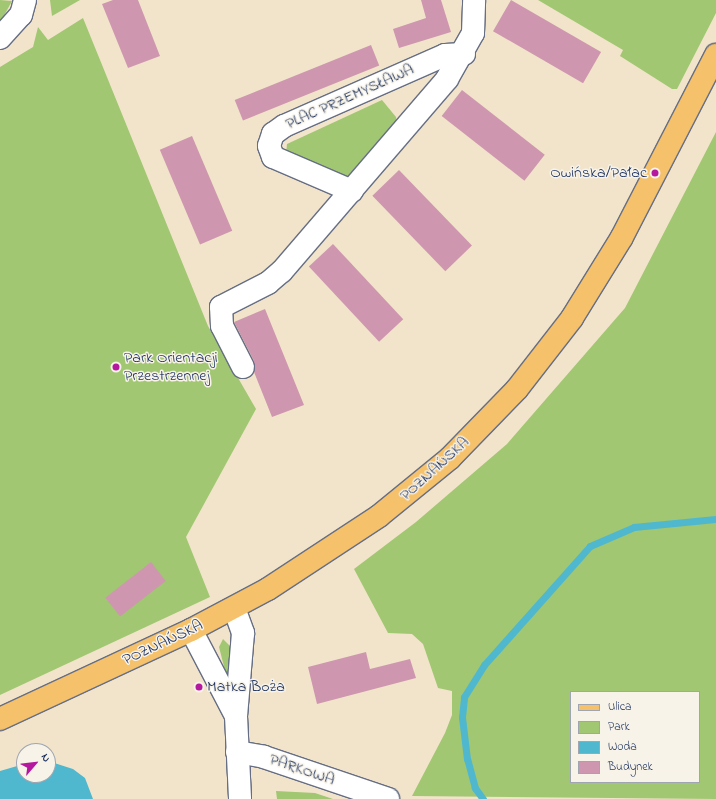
<!DOCTYPE html>
<meta charset="utf-8">
<style>
body{margin:0}
#map{position:relative;width:716px;height:799px;overflow:hidden;background:#f2e4ca;font-family:"Indie Flower",sans-serif}
div>[style]{position:absolute}
.green>*{inset:0;background:#a1c772}
.water>*{inset:0;background:#50b8ce}
.stream>*{height:7px;margin:-3.5px;padding:0 3.5px;transform-origin:3.5px;border-radius:3.5px;background:#50b8ce}
.building>*{inset:0;background:#ce97af;transform-origin:0 0}
.roads{filter:drop-shadow(1px 0 #666e84) drop-shadow(-1px 0 #666e84) drop-shadow(0 1px #666e84) drop-shadow(0 -1px #666e84)}
.minor>*{height:22px;margin:-11px;padding:0 11px;transform-origin:11px;border-radius:11px;background:#fff}
.major>*{height:22px;margin:-11px;padding:0 11px;transform-origin:11px;border-radius:11px;background:#f5c16b}
.dots>*{width:11px;height:11px;translate:-50% -50%;box-sizing:border-box;border:2px solid #f7f3e8;border-radius:50%}
span{translate:-50% -50%;white-space:nowrap;text-align:center;line-height:1.15;-webkit-text-stroke:3px #f7f3e8;paint-order:stroke}
.street-label{font-size:16px;color:#1b2f5e}
.poi-label{font-size:16px;color:#1b2f5e}
.right{translate:-100% -50%;text-align:right}
.left{translate:0 -50%;text-align:left}
.legend{position:absolute;left:570px;top:691px;width:130px;height:92px;box-sizing:border-box;background:#f7f3e8;border:1px solid #9fa5b1;margin:0;padding:5px 7px;list-style:none;font-size:12px;color:#1b2f5e}
.legend li{display:flex;align-items:center;gap:8px;height:20px}
.legend b{width:20px;border:1px solid #9fa5b1}
.north{position:absolute;left:16px;top:743px;width:40px;height:40px;box-sizing:border-box;background:#f7f3e8;border:1px solid #9fa5b1;border-radius:50%;rotate:62deg;font-size:11px;font-weight:700;line-height:16px;text-align:center;color:#1b2f5e}
.north::after{content:'';display:block;margin:auto;width:14px;height:18px;background:#b5179e;clip-path:polygon(50% 0,100% 100%,50% 72%,0 100%)}
</style>
<div id="map">
<div class="green">
<div style="clip-path:polygon(0 0,12px 1px,0 23px)"></div>
<div style="clip-path:polygon(50px 0,80px 0,52px 16px)"></div>
<div style="clip-path:polygon(538px 0,716px 0,716px 13px,677px 89px,672px 89px,620px 56px,623px 50px)"></div>
<div style="clip-path:polygon(83px 18px,208px 326px,256px 409px,186px 537px,210px 597px,0 695px,0 67px,33px 47px,38px 27px,48px 40px)"></div>
<div style="clip-path:polygon(382px 100px,396px 117px,397px 125px,349px 177px,338px 177px,286px 154px,287px 144px)"></div>
<div style="clip-path:polygon(evenodd,716px 132px,716px 799px,412px 796px,445px 733px,452px 715px,452px 691px,438px 688px,423px 644px,412px 634px,388px 633px,354px 569px,416px 522px,507px 444px,625px 308px,716px 132px,571px 692px,699px 692px,699px 782px,571px 782px,571px 692px)"></div>
<div style="clip-path:polygon(223px 639px,231px 647px,229px 686px,219px 647px)"></div>
<div style="clip-path:polygon(276px 791px,315px 793px,333px 799px,277px 799px)"></div>
</div>
<div class="water">
<div style="clip-path:polygon(48px 761px,73px 769px,85px 778px,93px 799px,0 799px,0 771px,24px 764px,24px 775px,48px 775px)"></div>
</div>
<div class="stream">
<div style="left:483px;top:799px;width:14px;rotate:-126deg"></div>
<div style="left:475px;top:788px;width:30px;rotate:-105deg"></div>
<div style="left:467px;top:759px;width:42px;rotate:-96.8deg"></div>
<div style="left:462px;top:717px;width:20px;rotate:-84deg"></div>
<div style="left:464px;top:697px;width:38px;rotate:-58deg"></div>
<div style="left:484px;top:665px;width:159px;rotate:-48.3deg"></div>
<div style="left:590px;top:546px;width:48px;rotate:-23.4deg"></div>
<div style="left:634px;top:527px;width:82px;rotate:-5.6deg"></div>
</div>
<div class="building">
<div style="clip-path:polygon(113px 0,138px 0,160px 56px,128px 68px,102px 4px)"></div>
<div style="clip-path:polygon(421px 0,441px 0,451px 32px,399px 48px,393px 29px,426px 18px)"></div>
<div style="left:511px;top:0;width:104px;height:36px;rotate:30deg"></div>
<div style="left:371px;top:45px;width:22px;height:147px;rotate:68deg"></div>
<div style="left:462px;top:90px;width:105px;height:33px;rotate:38deg"></div>
<div style="left:192px;top:136px;width:103px;height:35px;rotate:67deg"></div>
<div style="left:399px;top:170px;width:105px;height:37px;rotate:46deg"></div>
<div style="left:333px;top:244px;width:103px;height:33px;rotate:47deg"></div>
<div style="clip-path:polygon(265px 309px,304px 405px,272px 417px,254px 372px,254px 361px,234px 322px)"></div>
<div style="left:151px;top:562px;width:24px;height:58px;rotate:52deg"></div>
<div style="clip-path:polygon(366px 652px,370px 669px,410px 659px,416px 678px,317px 704px,308px 667px)"></div>
</div>
<div class="roads">
<div class="minor">
<div style="left:0;top:38px;width:31px;rotate:-48deg"></div>
<div style="left:21px;top:15px;width:16px;rotate:-75deg"></div>
<div style="left:352px;top:191px;width:86px;rotate:-156.7deg"></div>
<div style="left:273px;top:157px;width:12px;rotate:-110deg"></div>
<div style="left:269px;top:146px;width:13px;rotate:-72deg"></div>
<div style="left:273px;top:134px;width:14px;rotate:-36deg"></div>
<div style="left:284px;top:126px;width:176px;rotate:-23.8deg"></div>
<div style="left:445px;top:55px;width:19px;rotate:-3deg"></div>
<div style="left:243px;top:367px;width:46px;rotate:-117.1deg"></div>
<div style="left:222px;top:326px;width:19px;rotate:-93deg"></div>
<div style="left:221px;top:307px;width:53px;rotate:-27.1deg"></div>
<div style="left:268px;top:283px;width:18px;rotate:-41deg"></div>
<div style="left:282px;top:271px;width:253px;rotate:-49.3deg"></div>
<div style="left:447px;top:79px;width:53px;rotate:-60.5deg"></div>
<div style="left:473px;top:33px;width:33px;rotate:-88deg"></div>
<div style="left:234px;top:608px;width:27px;rotate:70deg"></div>
<div style="left:243px;top:633px;width:83px;rotate:94.8deg"></div>
<div style="left:236px;top:716px;width:83px;rotate:87.2deg"></div>
<div style="left:191px;top:630px;width:97px;rotate:62.4deg"></div>
<div style="left:237px;top:752px;width:27px;rotate:10deg"></div>
<div style="left:264px;top:757px;width:131px;rotate:18.7deg"></div>
</div>
<div class="major">
<div style="left:0;top:719px;width:211px;rotate:-25deg"></div>
<div style="left:191px;top:630px;width:87px;rotate:-28deg"></div>
<div style="left:268px;top:589px;width:133px;rotate:-33.3deg"></div>
<div style="left:379px;top:516px;width:92px;rotate:-39.2deg"></div>
<div style="left:450px;top:458px;width:96px;rotate:-45.8deg"></div>
<div style="left:517px;top:389px;width:90px;rotate:-52.2deg"></div>
<div style="left:572px;top:318px;width:95px;rotate:-58.3deg"></div>
<div style="left:622px;top:237px;width:205px;rotate:-62.7deg"></div>
</div>
</div>
<div class="dots">
<div style="left:655px;top:173px;background:#b5179e"></div>
<div style="left:116px;top:367px;background:#b5179e"></div>
<div style="left:199px;top:687px;background:#b5179e"></div>
</div>
<div class="street-label">
<span style="left:350px;top:97px;rotate:-24deg">PLAC PRZEMYSŁAWA</span>
<span style="left:435px;top:469px;rotate:-42deg">POZNAŃSKA</span>
<span style="left:163px;top:643px;rotate:-25deg">POZNAŃSKA</span>
<span style="left:302px;top:770px;rotate:19deg">PARKOWA</span>
</div>
<div class="poi-label">
<span class="right" style="left:647px;top:173px">Owińska/Pałac</span>
<span class="left" style="left:124px;top:367px">Park Orientacji<br>Przestrzennej</span>
<span class="left" style="left:207px;top:687px">Matka Boża</span>
</div>
<ul class="legend">
<li><b style="height:5px;background:#f5c16b"></b>Ulica</li>
<li><b style="height:11px;background:#a1c772"></b>Park</li>
<li><b style="height:11px;background:#50b8ce"></b>Woda</li>
<li><b style="height:11px;background:#ce97af"></b>Budynek</li>
</ul>
<div class="north">N</div>
</div>
